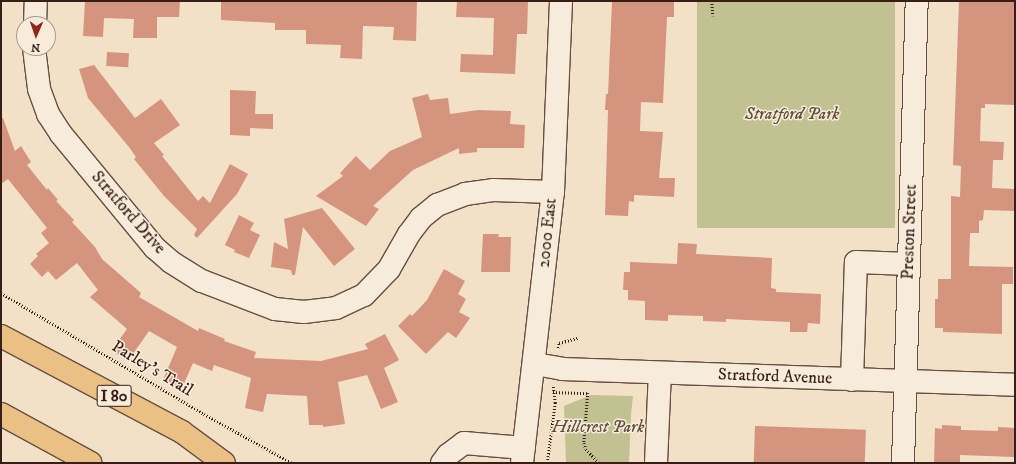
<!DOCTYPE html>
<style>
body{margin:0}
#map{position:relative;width:1016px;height:464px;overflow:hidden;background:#f3e1c7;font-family:"IM FELL DW Pica",serif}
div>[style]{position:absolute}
.green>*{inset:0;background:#c1c191;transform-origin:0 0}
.building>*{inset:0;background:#d5947e;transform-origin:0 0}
.path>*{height:2.5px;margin-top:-1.25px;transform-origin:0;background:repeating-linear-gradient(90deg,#381e16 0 1px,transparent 0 3px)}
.roads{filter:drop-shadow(1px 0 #674f42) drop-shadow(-1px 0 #674f42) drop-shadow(0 1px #674f42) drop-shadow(0 -1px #674f42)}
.minor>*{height:22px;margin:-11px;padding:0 11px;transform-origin:11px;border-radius:11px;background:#f7ecdb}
.highway>*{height:22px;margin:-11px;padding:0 11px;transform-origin:11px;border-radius:11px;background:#eac084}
span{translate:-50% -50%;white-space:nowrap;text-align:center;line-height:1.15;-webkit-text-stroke:3px #f7ecdb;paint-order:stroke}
.shield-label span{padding:1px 3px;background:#f7ecdb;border:1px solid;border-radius:3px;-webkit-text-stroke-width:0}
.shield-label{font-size:16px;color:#381e16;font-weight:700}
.park-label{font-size:17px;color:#614f3b;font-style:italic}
.street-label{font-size:17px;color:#381e16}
.frame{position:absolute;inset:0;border:2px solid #381e16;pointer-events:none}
.north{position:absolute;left:16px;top:16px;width:40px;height:40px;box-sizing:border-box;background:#f7ecdb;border:1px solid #ab9a8c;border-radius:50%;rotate:182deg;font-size:11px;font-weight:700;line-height:16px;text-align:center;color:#381e16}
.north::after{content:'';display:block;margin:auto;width:14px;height:18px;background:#8f2418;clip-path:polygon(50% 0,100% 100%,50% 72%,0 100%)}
</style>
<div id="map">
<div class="green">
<div style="left:697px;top:1px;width:198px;height:227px"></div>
<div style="clip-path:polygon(591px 395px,633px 396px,631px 415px,629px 463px,566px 463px,564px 406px)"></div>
</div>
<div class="building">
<div style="clip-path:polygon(85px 1px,180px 1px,179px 17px,157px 17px,157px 38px,133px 38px,134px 19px,104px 18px,103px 37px,83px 36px)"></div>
<div style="clip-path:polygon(221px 1px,417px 1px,416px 41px,393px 40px,394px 27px,363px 26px,362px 59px,340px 58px,341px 45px,306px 44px,306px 30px,275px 30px,275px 23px,221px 20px)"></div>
<div style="clip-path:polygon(457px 1px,528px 1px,527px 34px,517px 34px,517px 35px,515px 74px,460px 72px,461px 54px,493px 55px,494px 18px,456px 17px)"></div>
<div style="clip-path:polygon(655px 1px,674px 1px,674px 17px,667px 17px,663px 103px,641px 102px,640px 131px,663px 132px,659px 178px,675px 178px,674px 197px,634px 195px,634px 202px,629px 201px,628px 216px,605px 215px,608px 110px,605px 110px,606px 94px,608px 94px,612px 2px,655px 2px)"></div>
<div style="clip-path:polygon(959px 1px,1015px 1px,1015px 105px,985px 104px,985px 108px,981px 108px,980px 141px,1004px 142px,1003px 160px,993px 160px,992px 188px,1015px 189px,1015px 211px,984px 210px,983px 220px,979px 221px,979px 233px,970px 233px,969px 266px,1013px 267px,1013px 284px,1002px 284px,1002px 334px,943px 332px,943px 328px,935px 328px,935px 299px,938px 299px,938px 279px,951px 279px,951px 196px,960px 197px,961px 166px,953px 165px)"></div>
<div style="left:107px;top:52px;width:22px;height:14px;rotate:3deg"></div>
<div style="clip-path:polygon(94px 65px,135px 118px,161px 99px,180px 125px,154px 143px,164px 155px,162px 156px,198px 201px,203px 196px,210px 203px,230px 164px,248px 174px,237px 194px,197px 238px,194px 235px,197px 229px,164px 196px,134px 159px,136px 157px,129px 147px,88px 98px,79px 69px)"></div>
<div style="clip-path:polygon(230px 90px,256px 91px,255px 114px,273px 114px,273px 129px,250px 128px,250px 136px,230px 135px)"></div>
<div style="clip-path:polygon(428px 94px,430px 100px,448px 98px,450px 114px,478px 110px,511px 111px,510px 124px,525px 125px,524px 148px,477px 148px,477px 152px,459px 154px,459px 148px,413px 170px,373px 206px,379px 209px,366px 226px,316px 196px,343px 176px,340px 173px,356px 156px,370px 170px,390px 151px,422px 137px,412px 98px)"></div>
<div style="clip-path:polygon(3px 118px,15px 151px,21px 146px,31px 162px,27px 165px,47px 190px,48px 188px,58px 200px,56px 201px,74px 220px,72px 222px,95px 247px,102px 259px,141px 293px,139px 297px,198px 331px,199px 328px,225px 339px,224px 341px,256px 352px,254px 358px,321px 361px,368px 349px,365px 344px,385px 334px,399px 360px,384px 368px,398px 402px,381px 409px,367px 375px,338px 382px,345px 424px,323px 427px,323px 425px,309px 425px,307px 396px,267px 394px,263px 412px,245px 408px,251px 378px,214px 365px,212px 371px,193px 363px,182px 388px,163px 380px,177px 347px,149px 331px,128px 361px,112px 350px,127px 329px,90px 297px,98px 290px,77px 263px,56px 280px,48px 271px,42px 277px,30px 264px,38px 256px,36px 254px,49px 243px,41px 233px,47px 228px,8px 179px,1px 184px,1px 119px)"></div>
<div style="clip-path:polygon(322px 208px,355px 249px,334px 266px,303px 227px,295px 275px,292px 275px,291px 270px,271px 267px,274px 242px,288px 249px,284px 219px)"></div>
<div style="clip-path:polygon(239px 215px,254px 223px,250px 230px,260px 235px,249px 258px,234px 252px,235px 250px,225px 245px)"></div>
<div style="clip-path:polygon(483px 234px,499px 234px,498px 237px,511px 237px,510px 272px,481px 272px)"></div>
<div style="clip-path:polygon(678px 243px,697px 244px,696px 254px,772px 258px,771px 288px,776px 289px,776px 292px,821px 294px,820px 324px,808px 323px,807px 332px,790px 332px,790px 322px,726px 319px,726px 322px,703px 321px,703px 316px,668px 315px,668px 321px,645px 320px,645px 301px,628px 300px,628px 290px,623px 290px,624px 272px,630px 272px,630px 262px,677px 264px)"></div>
<div style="clip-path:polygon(444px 269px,465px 281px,458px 294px,466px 299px,459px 312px,470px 318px,456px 338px,448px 332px,426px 354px,398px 326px,410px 314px,412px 316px,427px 300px)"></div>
<div style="clip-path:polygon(942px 425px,961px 426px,961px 430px,998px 431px,998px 427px,1015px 428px,1014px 457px,960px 455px,960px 463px,934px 463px,935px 428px,942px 429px)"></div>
<div style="left:755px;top:426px;width:111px;height:37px;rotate:2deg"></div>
</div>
<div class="path">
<div style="left:712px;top:1px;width:15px;rotate:86deg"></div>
<div style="left:1px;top:293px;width:236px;rotate:30.8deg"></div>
<div style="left:204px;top:414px;width:101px;rotate:29.1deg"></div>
<div style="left:558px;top:348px;width:5px;rotate:-79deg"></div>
<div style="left:559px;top:343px;width:20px;rotate:-15deg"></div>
<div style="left:553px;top:392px;width:35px;rotate:2deg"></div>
<div style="left:588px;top:393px;width:50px;rotate:94.6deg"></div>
<div style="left:584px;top:443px;width:6px;rotate:72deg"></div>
<div style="left:586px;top:449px;width:19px;rotate:47deg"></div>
<div style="left:547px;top:463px;width:61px;rotate:-82.4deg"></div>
<div style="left:555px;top:403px;width:17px;rotate:-97deg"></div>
</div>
<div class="roads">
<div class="minor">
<div style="left:35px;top:24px;width:23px;rotate:-88deg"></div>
<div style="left:34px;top:48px;width:41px;rotate:83deg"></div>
<div style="left:39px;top:89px;width:27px;rotate:70deg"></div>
<div style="left:48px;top:114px;width:24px;rotate:57deg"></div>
<div style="left:61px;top:134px;width:148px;rotate:50.5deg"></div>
<div style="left:155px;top:248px;width:21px;rotate:41deg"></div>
<div style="left:171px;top:262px;width:36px;rotate:32deg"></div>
<div style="left:202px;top:281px;width:78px;rotate:21deg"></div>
<div style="left:275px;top:309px;width:29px;rotate:6deg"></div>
<div style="left:304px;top:312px;width:32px;rotate:-7deg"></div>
<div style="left:336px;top:308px;width:31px;rotate:-25deg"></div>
<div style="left:364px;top:295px;width:36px;rotate:-46deg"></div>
<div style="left:389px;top:269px;width:40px;rotate:-60.3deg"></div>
<div style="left:409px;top:234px;width:20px;rotate:-53deg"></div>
<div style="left:421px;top:218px;width:21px;rotate:-39deg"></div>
<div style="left:437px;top:205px;width:30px;rotate:-21deg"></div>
<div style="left:465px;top:194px;width:28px;rotate:-8deg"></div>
<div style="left:493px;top:190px;width:60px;rotate:1.9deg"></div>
<div style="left:535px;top:364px;width:27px;rotate:10deg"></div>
<div style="left:562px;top:369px;width:453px;rotate:2deg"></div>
<div style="left:852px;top:380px;width:118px;rotate:-88.1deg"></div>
<div style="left:856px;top:262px;width:53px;rotate:2.2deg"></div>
<div style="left:442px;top:463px;width:10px;rotate:-53deg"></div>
<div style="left:448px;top:455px;width:20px;rotate:-37deg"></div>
<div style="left:464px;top:443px;width:60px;rotate:4.8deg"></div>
<div style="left:522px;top:463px;width:273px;rotate:-83.5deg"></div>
<div style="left:553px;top:192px;width:191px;rotate:-87.6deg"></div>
<div style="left:656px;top:463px;width:90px;rotate:-87.5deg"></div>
<div style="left:903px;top:463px;width:462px;rotate:-88.3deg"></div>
</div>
<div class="highway">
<div style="left:1px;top:336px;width:205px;rotate:27.9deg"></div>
<div style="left:182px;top:432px;width:52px;rotate:36.4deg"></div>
<div style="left:1px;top:414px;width:102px;rotate:28.6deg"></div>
</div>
</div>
<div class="shield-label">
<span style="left:114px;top:396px">I 80</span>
</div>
<div class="park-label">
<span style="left:792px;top:115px">Stratford Park</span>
<span style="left:598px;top:428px">Hillcrest Park</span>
</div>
<div class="street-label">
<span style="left:128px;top:213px;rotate:49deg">Stratford Drive</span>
<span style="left:910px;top:232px;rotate:-88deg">Preston Street</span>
<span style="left:548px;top:233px;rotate:-84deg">2000 East</span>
<span style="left:152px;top:369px;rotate:31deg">Parley's Trail</span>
<span style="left:775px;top:377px;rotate:2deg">Stratford Avenue</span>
</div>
<div class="frame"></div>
<div class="north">N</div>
</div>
